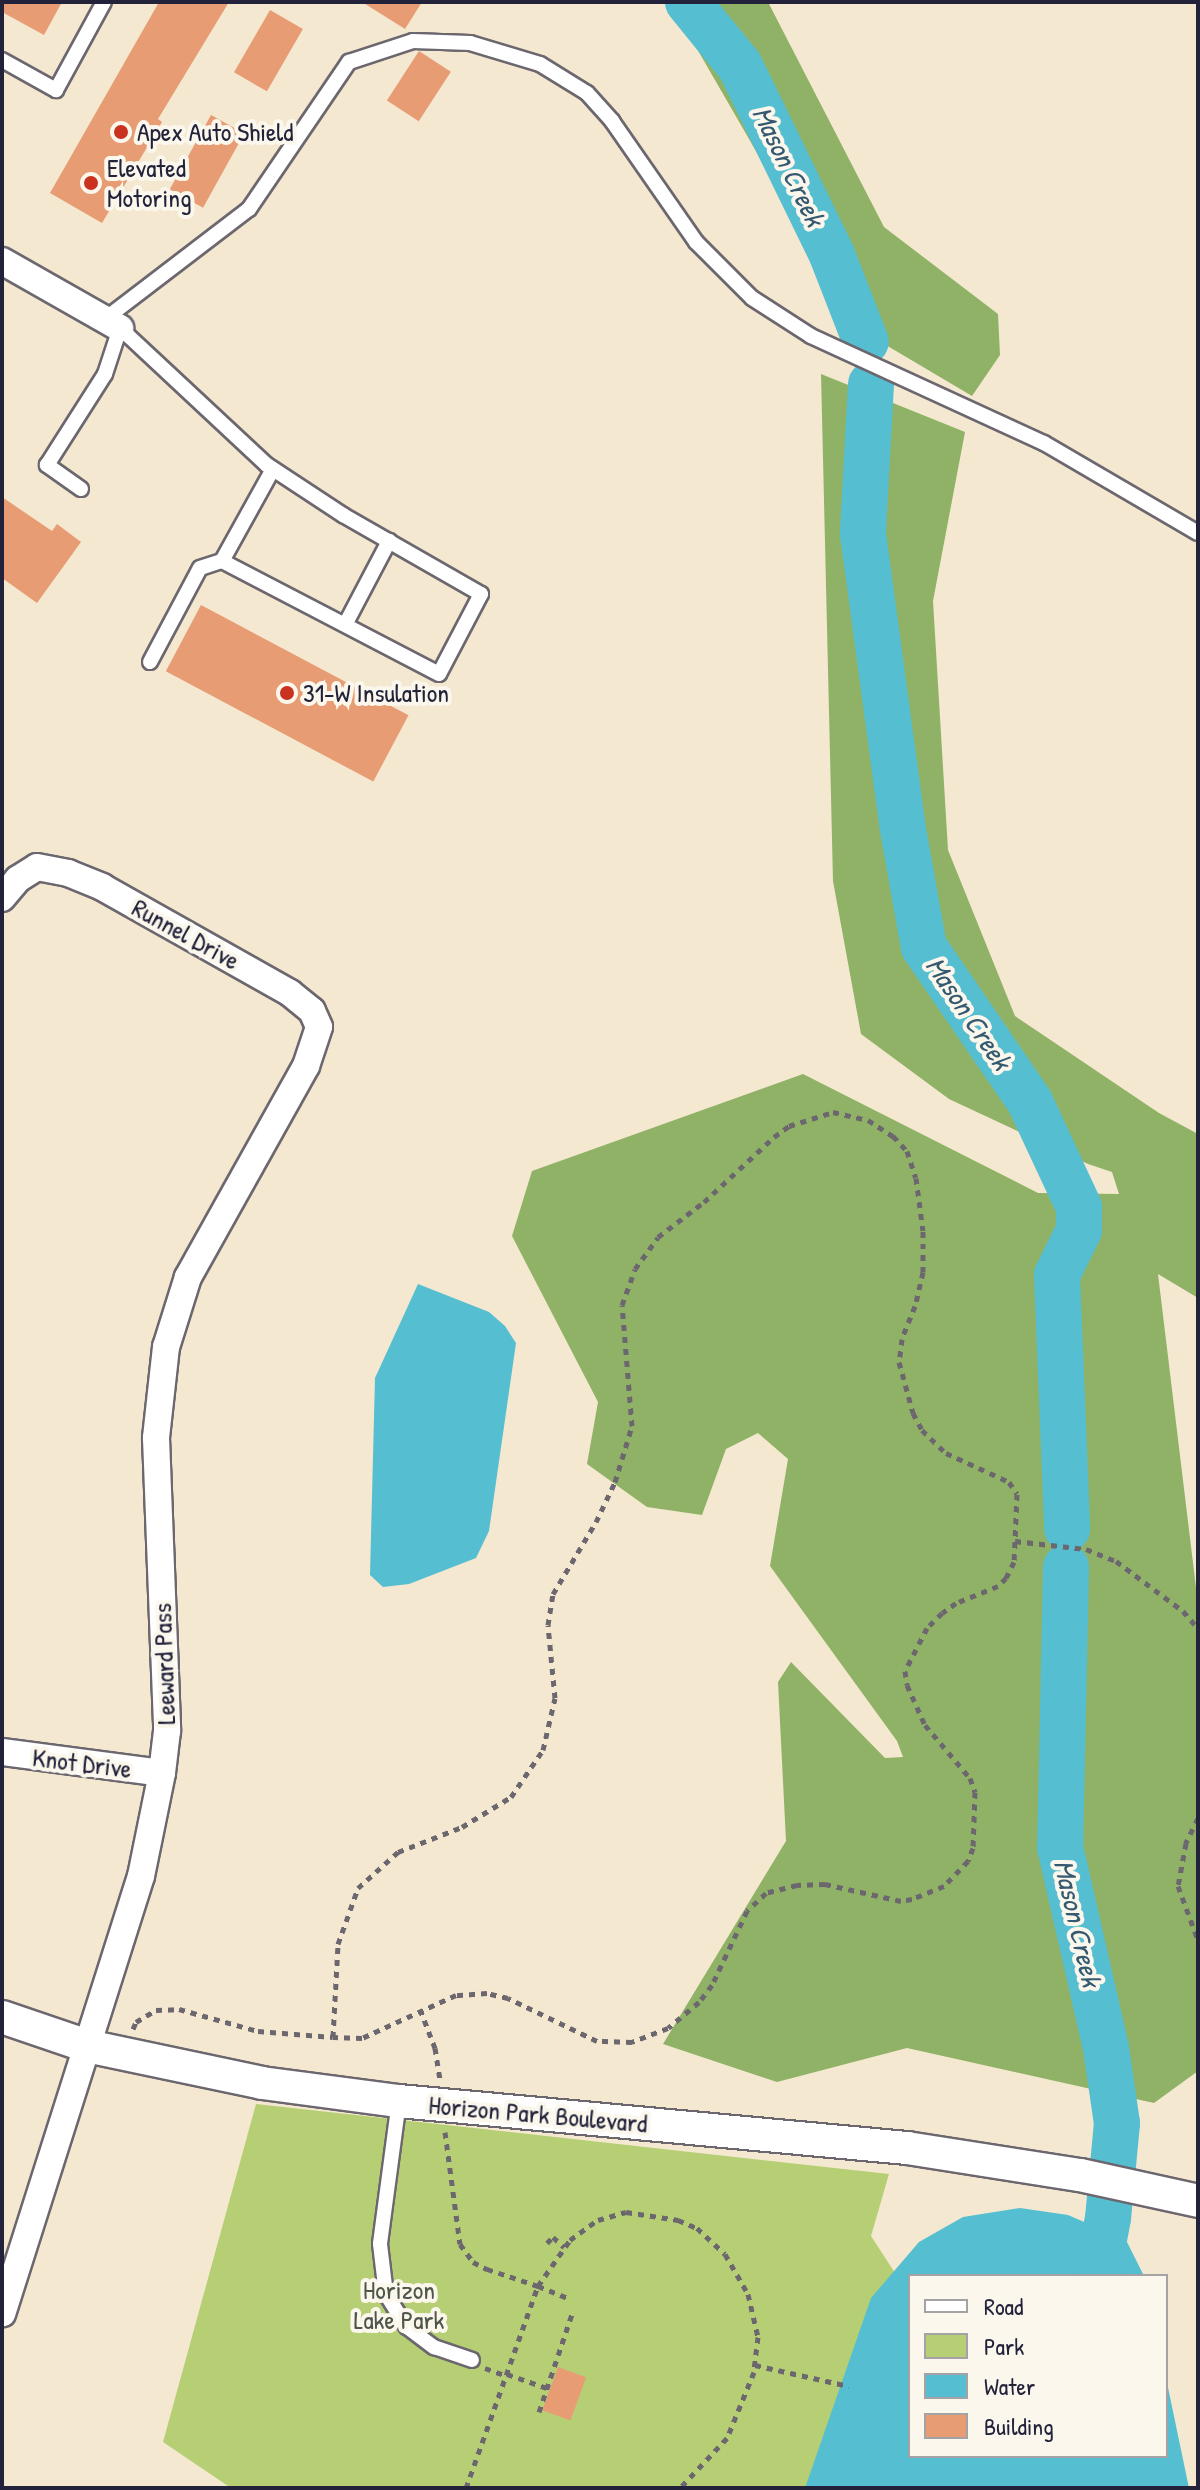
<!DOCTYPE html>
<style>
body{margin:0}
#map{position:relative;width:1200px;height:2490px;overflow:hidden;background:#f4e8d0;font-family:"Patrick Hand",sans-serif}
div>[style]{position:absolute}
.green>*{inset:0;background:#b6cf74}
.forest>*{inset:0;background:#90b266}
.water>*{inset:0;background:#55bed1}
.river>*{height:46px;margin:-23px;padding:0 23px;transform-origin:23px;border-radius:23px;background:#55bed1}
.building>*{inset:0;background:#e79c74;transform-origin:0 0}
.path>*{height:5px;margin-top:-2.5px;transform-origin:0;background:repeating-linear-gradient(90deg,#6c676f 0 6px,transparent 0 12px)}
.roads{filter:drop-shadow(2px 0 #6c676f) drop-shadow(-2px 0 #6c676f) drop-shadow(0 2px #6c676f) drop-shadow(0 -2px #6c676f)}
.service>*{height:14px;margin:-7px;padding:0 7px;transform-origin:7px;border-radius:7px;background:#fff}
.minor>*{height:26px;margin:-13px;padding:0 13px;transform-origin:13px;border-radius:13px;background:#fff}
.tertiary>*{height:32px;margin:-16px;padding:0 16px;transform-origin:16px;border-radius:16px;background:#fff}
.dots>*{width:22px;height:22px;translate:-50% -50%;box-sizing:border-box;border:4px solid #fbf7ec;border-radius:50%}
span{translate:-50% -50%;white-space:nowrap;text-align:center;line-height:1.15;-webkit-text-stroke:8px #fbf7ec;paint-order:stroke}
.poi-label{font-size:26px;color:#22223b}
.left{translate:0 -50%;text-align:left}
.street-label{font-size:26px;color:#22223b}
.park-label{font-size:26px;color:#4e564c}
.water-label{font-size:28px;color:#345970;font-style:italic}
.frame{position:absolute;inset:0;border:4px solid #22223b;pointer-events:none}
.legend{position:absolute;left:908px;top:2274px;width:260px;height:184px;box-sizing:border-box;background:#fbf7ec;border:2px solid #a4a2a5;margin:0;padding:10px 14px;list-style:none;font-size:24px;color:#22223b}
.legend li{display:flex;align-items:center;gap:16px;height:40px}
.legend b{width:40px;border:2px solid #a4a2a5}
</style>
<div id="map">
<div class="green">
<div style="clip-path:polygon(256px 2104px,889px 2174px,871px 2236px,910px 2296px,910px 2319px,873px 2488px,231px 2488px,163px 2442px)"></div>
</div>
<div class="forest">
<div style="clip-path:polygon(670px 2px,768px 2px,884px 227px,998px 314px,1000px 355px,972px 396px,842px 319px,786px 203px)"></div>
<div style="clip-path:polygon(821px 374px,965px 432px,933px 601px,948px 850px,1015px 1016px,1159px 1113px,1198px 1134px,1198px 1298px,1158px 1274px,1198px 1604px,1198px 2071px,1154px 2103px,907px 2048px,777px 2082px,663px 2044px,786px 1841px,778px 1682px,791px 1662px,885px 1758px,903px 1757px,897px 1741px,770px 1566px,788px 1459px,758px 1433px,726px 1449px,702px 1515px,647px 1507px,587px 1464px,598px 1402px,512px 1236px,532px 1171px,803px 1074px,1038px 1193px,1119px 1194px,1112px 1172px,1088px 1164px,949px 1099px,861px 1034px,833px 881px)"></div>
</div>
<div class="water">
<div style="clip-path:polygon(418px 1284px,489px 1312px,505px 1326px,516px 1343px,489px 1531px,476px 1558px,409px 1584px,383px 1587px,370px 1575px,375px 1378px)"></div>
<div style="clip-path:polygon(1020px 2208px,1068px 2215px,1126px 2240px,1144px 2276px,910px 2276px,910px 2456px,1166px 2456px,1166px 2378px,1189px 2488px,805px 2488px,871px 2298px,919px 2242px,963px 2217px)"></div>
</div>
<div class="river">
<div style="left:688px;top:2px;width:82px;rotate:50.9deg"></div>
<div style="left:740px;top:66px;width:210px;rotate:64deg"></div>
<div style="left:832px;top:255px;width:93px;rotate:68.7deg"></div>
<div style="left:871px;top:384px;width:150px;rotate:93.1deg"></div>
<div style="left:863px;top:534px;width:293px;rotate:82.3deg"></div>
<div style="left:902px;top:824px;width:125px;rotate:79.9deg"></div>
<div style="left:924px;top:947px;width:188px;rotate:55.6deg"></div>
<div style="left:1030px;top:1102px;width:116px;rotate:65deg"></div>
<div style="left:1079px;top:1207px;width:23px;rotate:90deg"></div>
<div style="left:1079px;top:1230px;width:50px;rotate:116.1deg"></div>
<div style="left:1057px;top:1275px;width:254px;rotate:87.7deg"></div>
<div style="left:1066px;top:1567px;width:280px;rotate:91.2deg"></div>
<div style="left:1060px;top:1847px;width:206px;rotate:77.1deg"></div>
<div style="left:1106px;top:2048px;width:76px;rotate:81.7deg"></div>
<div style="left:1117px;top:2123px;width:95px;rotate:95.4deg"></div>
<div style="left:1108px;top:2218px;width:59px;rotate:100.7deg"></div>
</div>
<div class="building">
<div style="clip-path:polygon(2px 2px,62px 2px,44px 35px,2px 12px)"></div>
<div style="clip-path:polygon(159px 2px,229px 2px,158px 119px,162px 122px,102px 223px,50px 193px)"></div>
<div style="clip-path:polygon(362px 2px,422px 2px,405px 29px)"></div>
<div style="left:270px;top:10px;width:38px;height:72px;rotate:30deg"></div>
<div style="left:419px;top:51px;width:38px;height:59px;rotate:33deg"></div>
<div style="left:211px;top:115px;width:38px;height:85px;rotate:29deg"></div>
<div style="clip-path:polygon(2px 497px,52px 531px,57px 524px,81px 542px,37px 603px,2px 578px)"></div>
<div style="left:201px;top:605px;width:235px;height:75px;rotate:28deg"></div>
<div style="left:558px;top:2367px;width:30px;height:46px;rotate:20deg"></div>
</div>
<div class="path">
<div style="left:833px;top:1112px;width:36px;rotate:13deg"></div>
<div style="left:868px;top:1120px;width:30px;rotate:33deg"></div>
<div style="left:893px;top:1136px;width:21px;rotate:47deg"></div>
<div style="left:907px;top:1151px;width:28px;rotate:72deg"></div>
<div style="left:916px;top:1178px;width:53px;rotate:82.5deg"></div>
<div style="left:923px;top:1231px;width:41px;rotate:90deg"></div>
<div style="left:923px;top:1272px;width:35px;rotate:103deg"></div>
<div style="left:915px;top:1306px;width:35px;rotate:112deg"></div>
<div style="left:902px;top:1339px;width:23px;rotate:97deg"></div>
<div style="left:899px;top:1362px;width:53px;rotate:74.6deg"></div>
<div style="left:913px;top:1413px;width:19px;rotate:62deg"></div>
<div style="left:922px;top:1430px;width:33px;rotate:44deg"></div>
<div style="left:946px;top:1453px;width:69px;rotate:24.7deg"></div>
<div style="left:1009px;top:1482px;width:14px;rotate:56deg"></div>
<div style="left:1017px;top:1494px;width:68px;rotate:92.5deg"></div>
<div style="left:1014px;top:1562px;width:18px;rotate:117deg"></div>
<div style="left:1006px;top:1578px;width:11px;rotate:135deg"></div>
<div style="left:998px;top:1586px;width:45px;rotate:158deg"></div>
<div style="left:956px;top:1603px;width:17px;rotate:144deg"></div>
<div style="left:942px;top:1613px;width:21px;rotate:135deg"></div>
<div style="left:927px;top:1628px;width:48px;rotate:117.1deg"></div>
<div style="left:905px;top:1671px;width:14px;rotate:82deg"></div>
<div style="left:907px;top:1685px;width:44px;rotate:65.8deg"></div>
<div style="left:925px;top:1725px;width:70px;rotate:49.7deg"></div>
<div style="left:970px;top:1778px;width:15px;rotate:70deg"></div>
<div style="left:975px;top:1792px;width:56px;rotate:92deg"></div>
<div style="left:973px;top:1848px;width:14px;rotate:111deg"></div>
<div style="left:968px;top:1861px;width:35px;rotate:134deg"></div>
<div style="left:944px;top:1886px;width:35px;rotate:158deg"></div>
<div style="left:912px;top:1899px;width:11px;rotate:170deg"></div>
<div style="left:901px;top:1901px;width:78px;rotate:-167.4deg"></div>
<div style="left:825px;top:1884px;width:28px;rotate:178deg"></div>
<div style="left:797px;top:1885px;width:32px;rotate:166deg"></div>
<div style="left:766px;top:1893px;width:26px;rotate:137deg"></div>
<div style="left:747px;top:1911px;width:82px;rotate:115.3deg"></div>
<div style="left:712px;top:1985px;width:21px;rotate:127deg"></div>
<div style="left:699px;top:2002px;width:40px;rotate:140deg"></div>
<div style="left:668px;top:2028px;width:39px;rotate:159deg"></div>
<div style="left:632px;top:2042px;width:35px;rotate:-178deg"></div>
<div style="left:597px;top:2041px;width:99px;rotate:-154.2deg"></div>
<div style="left:508px;top:1998px;width:22px;rotate:-167deg"></div>
<div style="left:487px;top:1993px;width:31px;rotate:176deg"></div>
<div style="left:456px;top:1995px;width:103px;rotate:155.4deg"></div>
<div style="left:362px;top:2038px;width:29px;rotate:-178deg"></div>
<div style="left:333px;top:2037px;width:93px;rotate:-86.9deg"></div>
<div style="left:338px;top:1944px;width:59px;rotate:-70.3deg"></div>
<div style="left:358px;top:1888px;width:54px;rotate:-42deg"></div>
<div style="left:398px;top:1852px;width:69px;rotate:-21.3deg"></div>
<div style="left:462px;top:1827px;width:57px;rotate:-31.5deg"></div>
<div style="left:511px;top:1797px;width:57px;rotate:-55.8deg"></div>
<div style="left:543px;top:1750px;width:53px;rotate:-77deg"></div>
<div style="left:555px;top:1698px;width:73px;rotate:-95.5deg"></div>
<div style="left:548px;top:1625px;width:31px;rotate:-81deg"></div>
<div style="left:553px;top:1594px;width:84px;rotate:-59.2deg"></div>
<div style="left:596px;top:1522px;width:44px;rotate:-64.6deg"></div>
<div style="left:615px;top:1482px;width:59px;rotate:-73.1deg"></div>
<div style="left:632px;top:1426px;width:121px;rotate:-94.7deg"></div>
<div style="left:622px;top:1305px;width:38px;rotate:-70deg"></div>
<div style="left:635px;top:1269px;width:39px;rotate:-54deg"></div>
<div style="left:658px;top:1237px;width:58px;rotate:-37.3deg"></div>
<div style="left:704px;top:1202px;width:96px;rotate:-42.9deg"></div>
<div style="left:774px;top:1137px;width:19px;rotate:-36deg"></div>
<div style="left:789px;top:1126px;width:46px;rotate:-17.7deg"></div>
<div style="left:1015px;top:1541px;width:71px;rotate:6.4deg"></div>
<div style="left:1086px;top:1549px;width:32px;rotate:22deg"></div>
<div style="left:1116px;top:1561px;width:84px;rotate:36.7deg"></div>
<div style="left:1183px;top:1611px;width:23px;rotate:49deg"></div>
<div style="left:1198px;top:1818px;width:28px;rotate:116deg"></div>
<div style="left:1186px;top:1843px;width:44px;rotate:100.5deg"></div>
<div style="left:1178px;top:1886px;width:58px;rotate:69.7deg"></div>
<div style="left:420px;top:2009px;width:42px;rotate:69deg"></div>
<div style="left:435px;top:2048px;width:32px;rotate:81deg"></div>
<div style="left:133px;top:2029px;width:8px;rotate:-67deg"></div>
<div style="left:136px;top:2022px;width:23px;rotate:-31deg"></div>
<div style="left:156px;top:2010px;width:23px;rotate:-2deg"></div>
<div style="left:179px;top:2009px;width:82px;rotate:15.6deg"></div>
<div style="left:258px;top:2031px;width:75px;rotate:4.6deg"></div>
<div style="left:445px;top:2132px;width:113px;rotate:82.4deg"></div>
<div style="left:460px;top:2244px;width:22px;rotate:54deg"></div>
<div style="left:473px;top:2262px;width:16px;rotate:27deg"></div>
<div style="left:487px;top:2269px;width:54px;rotate:18.4deg"></div>
<div style="left:538px;top:2286px;width:56px;rotate:-55.2deg"></div>
<div style="left:570px;top:2240px;width:34px;rotate:-36deg"></div>
<div style="left:598px;top:2220px;width:29px;rotate:-16deg"></div>
<div style="left:626px;top:2212px;width:53px;rotate:8.7deg"></div>
<div style="left:678px;top:2220px;width:21px;rotate:23deg"></div>
<div style="left:697px;top:2228px;width:38px;rotate:43deg"></div>
<div style="left:725px;top:2254px;width:46px;rotate:60.1deg"></div>
<div style="left:748px;top:2294px;width:44px;rotate:76.9deg"></div>
<div style="left:758px;top:2337px;width:35px;rotate:97deg"></div>
<div style="left:754px;top:2372px;width:71px;rotate:112.2deg"></div>
<div style="left:727px;top:2438px;width:69px;rotate:133.2deg"></div>
<div style="left:547px;top:2243px;width:8px;rotate:-45deg"></div>
<div style="left:553px;top:2237px;width:15px;rotate:42deg"></div>
<div style="left:755px;top:2365px;width:96px;rotate:12.6deg"></div>
<div style="left:485px;top:2368px;width:23px;rotate:20deg"></div>
<div style="left:507px;top:2374px;width:42px;rotate:19.3deg"></div>
<div style="left:539px;top:2412px;width:103px;rotate:-71.4deg"></div>
<div style="left:466px;top:2488px;width:214px;rotate:-70.4deg"></div>
<div style="left:538px;top:2286px;width:31px;rotate:22deg"></div>
</div>
<div class="roads">
<div class="service">
<div style="left:2px;top:60px;width:62px;rotate:29.1deg"></div>
<div style="left:56px;top:90px;width:100px;rotate:-61.4deg"></div>
<div style="left:105px;top:319px;width:181px;rotate:-37.4deg"></div>
<div style="left:249px;top:209px;width:178px;rotate:-55.8deg"></div>
<div style="left:349px;top:62px;width:67px;rotate:-18.2deg"></div>
<div style="left:413px;top:41px;width:57px;rotate:2deg"></div>
<div style="left:470px;top:43px;width:73px;rotate:16.7deg"></div>
<div style="left:540px;top:64px;width:55px;rotate:31.7deg"></div>
<div style="left:587px;top:93px;width:38px;rotate:48deg"></div>
<div style="left:612px;top:121px;width:147px;rotate:55.2deg"></div>
<div style="left:696px;top:242px;width:79px;rotate:45deg"></div>
<div style="left:752px;top:298px;width:70px;rotate:32.8deg"></div>
<div style="left:811px;top:336px;width:256px;rotate:24.7deg"></div>
<div style="left:1044px;top:443px;width:178px;rotate:30.3deg"></div>
<div style="left:81px;top:489px;width:42px;rotate:-144.8deg"></div>
<div style="left:47px;top:465px;width:108px;rotate:-57.5deg"></div>
<div style="left:105px;top:374px;width:48px;rotate:-71.9deg"></div>
<div style="left:120px;top:328px;width:201px;rotate:43deg"></div>
<div style="left:267px;top:465px;width:91px;rotate:33.3deg"></div>
<div style="left:343px;top:515px;width:159px;rotate:29.8deg"></div>
<div style="left:481px;top:594px;width:90px;rotate:117.7deg"></div>
<div style="left:439px;top:674px;width:245px;rotate:-152.5deg"></div>
<div style="left:222px;top:561px;width:105px;rotate:-61deg"></div>
<div style="left:346px;top:623px;width:93px;rotate:-62.3deg"></div>
<div style="left:150px;top:662px;width:106px;rotate:-62deg"></div>
<div style="left:200px;top:568px;width:23px;rotate:-18deg"></div>
<div style="left:399px;top:2101px;width:144px;rotate:97.6deg"></div>
<div style="left:380px;top:2244px;width:50px;rotate:83.2deg"></div>
<div style="left:386px;top:2294px;width:39px;rotate:58deg"></div>
<div style="left:407px;top:2327px;width:34px;rotate:37deg"></div>
<div style="left:434px;top:2347px;width:40px;rotate:18.9deg"></div>
</div>
<div class="minor">
<div style="left:2px;top:261px;width:136px;rotate:29.6deg"></div>
<div style="left:2px;top:898px;width:25px;rotate:-50deg"></div>
<div style="left:18px;top:879px;width:22px;rotate:-32deg"></div>
<div style="left:37px;top:867px;width:32px;rotate:11deg"></div>
<div style="left:68px;top:873px;width:37px;rotate:22deg"></div>
<div style="left:102px;top:887px;width:216px;rotate:29.4deg"></div>
<div style="left:290px;top:993px;width:28px;rotate:39deg"></div>
<div style="left:312px;top:1011px;width:17px;rotate:66deg"></div>
<div style="left:319px;top:1027px;width:41px;rotate:108.4deg"></div>
<div style="left:306px;top:1066px;width:242px;rotate:119.2deg"></div>
<div style="left:188px;top:1277px;width:73px;rotate:107.4deg"></div>
<div style="left:166px;top:1347px;width:92px;rotate:96.3deg"></div>
<div style="left:156px;top:1438px;width:293px;rotate:87.8deg"></div>
<div style="left:167px;top:1731px;width:42px;rotate:96.8deg"></div>
<div style="left:162px;top:1773px;width:105px;rotate:101.5deg"></div>
<div style="left:141px;top:1876px;width:459px;rotate:107.6deg"></div>
<div style="left:2px;top:1752px;width:161px;rotate:7.5deg"></div>
</div>
<div class="tertiary">
<div style="left:2px;top:2017px;width:90px;rotate:18.8deg"></div>
<div style="left:87px;top:2046px;width:179px;rotate:11.9deg"></div>
<div style="left:262px;top:2083px;width:138px;rotate:7.5deg"></div>
<div style="left:399px;top:2101px;width:510px;rotate:5.29deg"></div>
<div style="left:907px;top:2148px;width:175px;rotate:8.9deg"></div>
<div style="left:1080px;top:2175px;width:121px;rotate:12.4deg"></div>
</div>
</div>
<div class="dots">
<div style="left:121px;top:132px;background:#c8321e"></div>
<div style="left:91px;top:183px;background:#c8321e"></div>
<div style="left:287px;top:693px;background:#c8321e"></div>
</div>
<div class="poi-label">
<span class="left" style="left:137px;top:132px">Apex Auto Shield</span>
<span class="left" style="left:107px;top:183px">Elevated<br>Motoring</span>
<span class="left" style="left:303px;top:693px">31-W Insulation</span>
</div>
<div class="street-label">
<span style="left:186px;top:934px;rotate:29deg">Runnel Drive</span>
<span style="left:164px;top:1664px;rotate:-92deg">Leeward Pass</span>
<span style="left:82px;top:1763px;rotate:7deg">Knot Drive</span>
<span style="left:538px;top:2114px;rotate:5deg">Horizon Park Boulevard</span>
</div>
<div class="park-label">
<span style="left:399px;top:2305px">Horizon<br>Lake Park</span>
</div>
<div class="water-label">
<span style="left:789px;top:166px;rotate:64deg">Mason Creek</span>
<span style="left:969px;top:1013px;rotate:56deg">Mason Creek</span>
<span style="left:1078px;top:1923px;rotate:77deg">Mason Creek</span>
</div>
<div class="frame"></div>
<ul class="legend">
<li><b style="height:10px;background:#fff"></b>Road</li>
<li><b style="height:22px;background:#b6cf74"></b>Park</li>
<li><b style="height:22px;background:#55bed1"></b>Water</li>
<li><b style="height:22px;background:#e79c74"></b>Building</li>
</ul>
</div>
